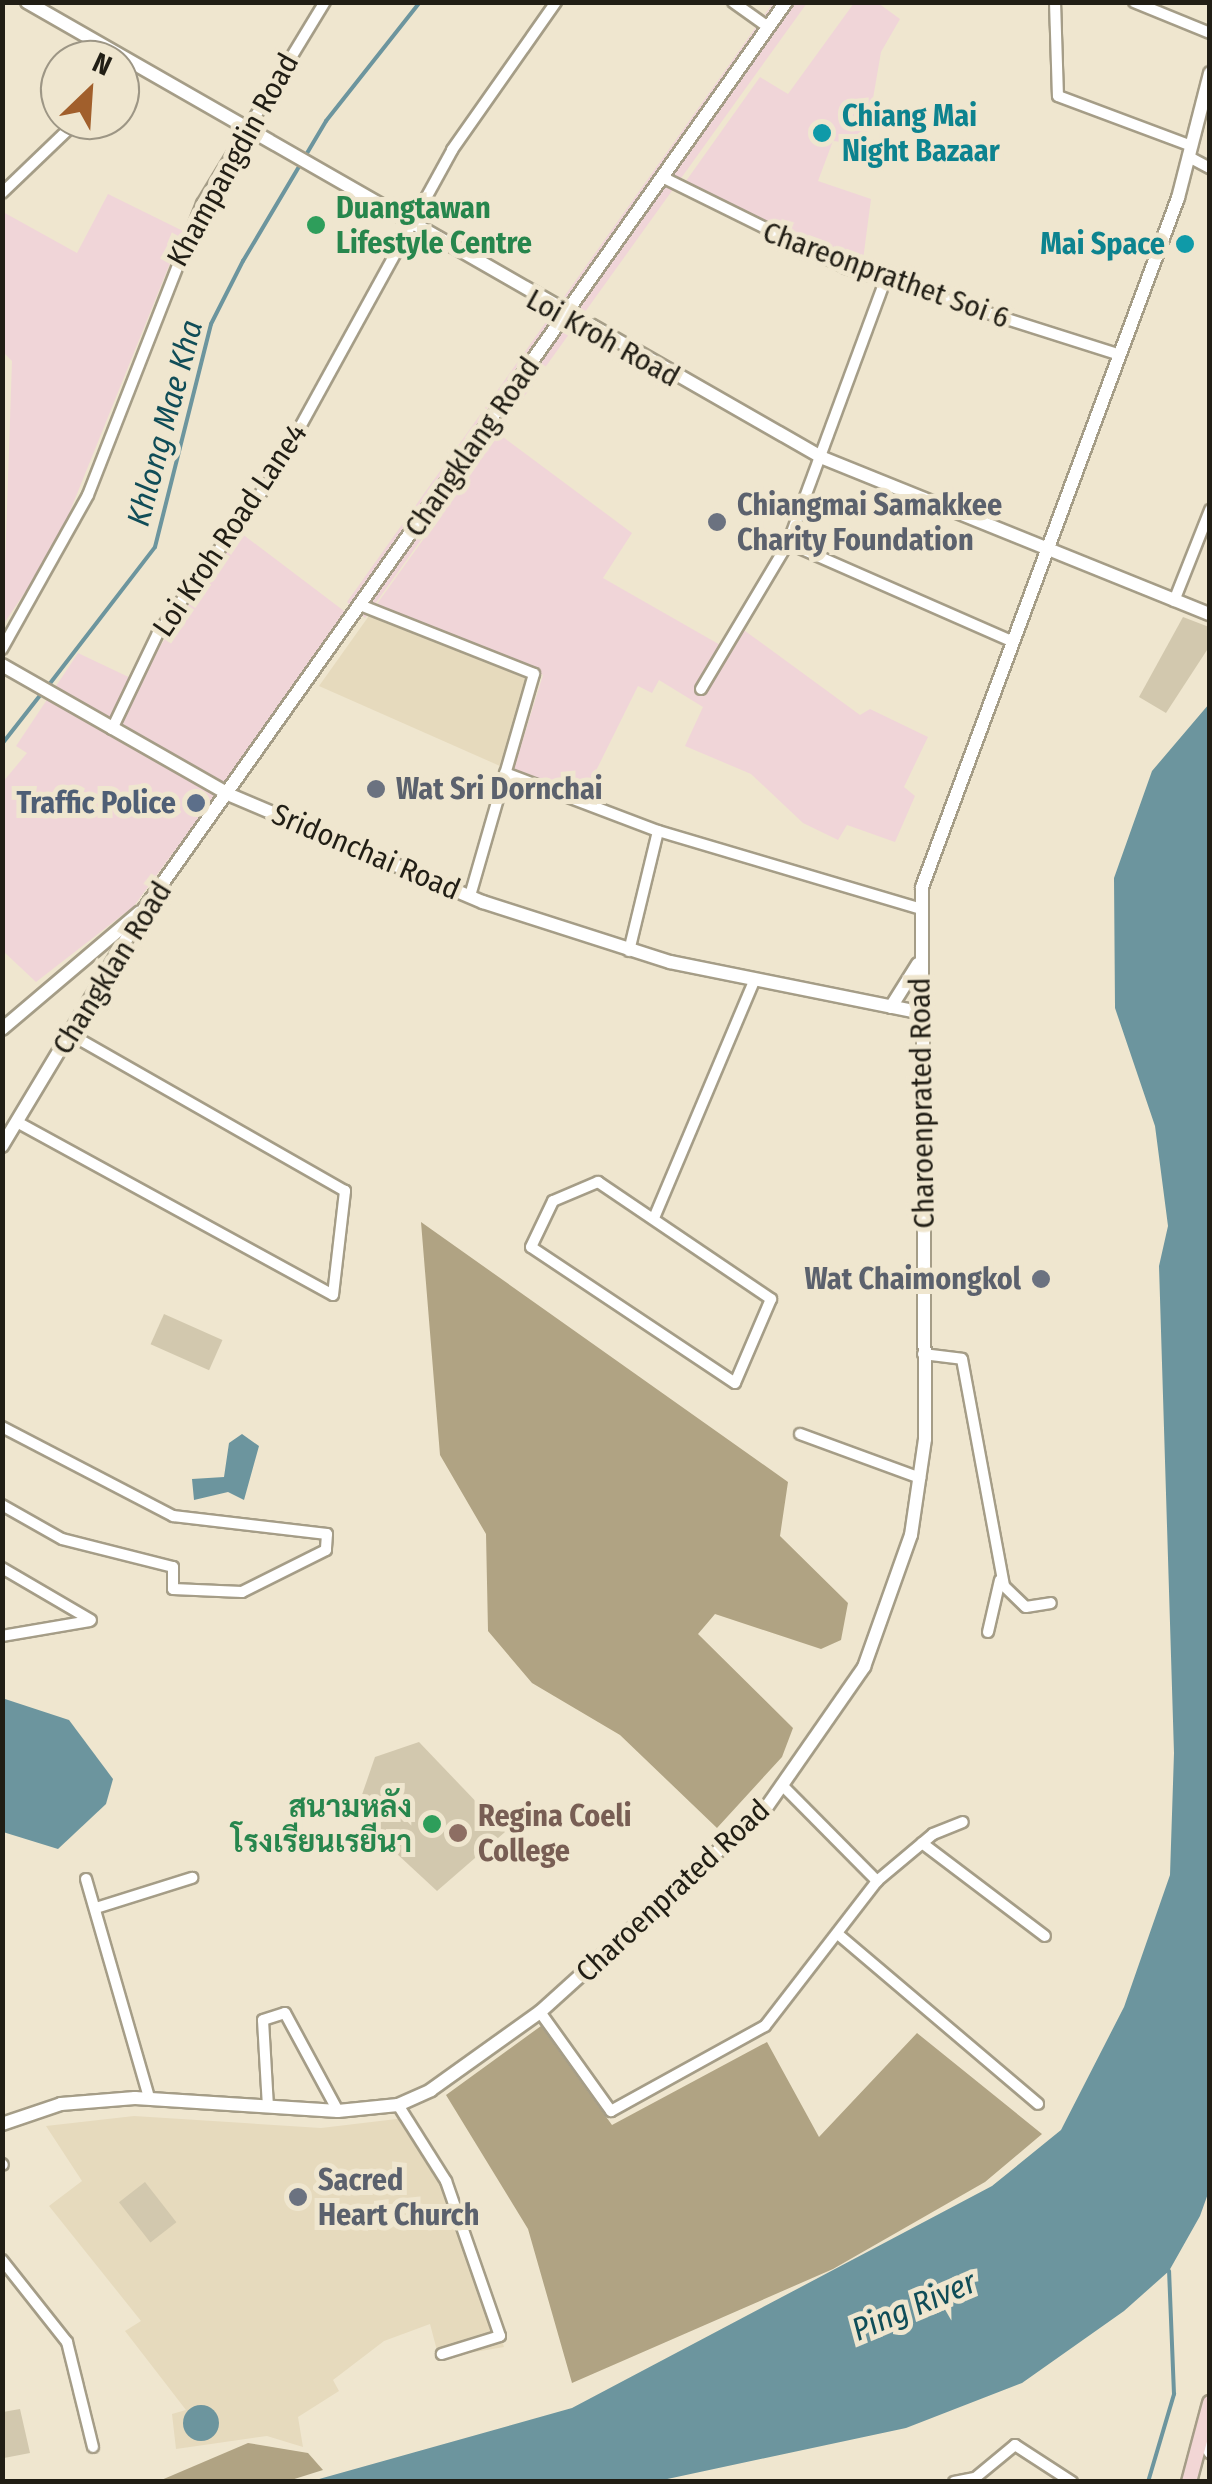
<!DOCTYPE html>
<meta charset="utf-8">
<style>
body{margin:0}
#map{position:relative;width:1212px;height:2484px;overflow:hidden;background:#efe6cf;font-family:"Fira Sans Condensed",Sarabun,sans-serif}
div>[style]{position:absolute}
.commercial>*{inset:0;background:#f0d5d8}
.built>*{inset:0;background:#e6dabd}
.green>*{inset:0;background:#d2c8ae;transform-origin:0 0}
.forest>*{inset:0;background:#b0a383}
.water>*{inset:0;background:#6c959e}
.round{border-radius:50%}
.stream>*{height:4px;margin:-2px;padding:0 2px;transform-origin:2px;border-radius:2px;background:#6c959e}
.roads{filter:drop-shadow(2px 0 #a59d87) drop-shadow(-2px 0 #a59d87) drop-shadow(0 2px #a59d87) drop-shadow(0 -2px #a59d87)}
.minor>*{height:10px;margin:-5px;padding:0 5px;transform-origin:5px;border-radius:5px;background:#fff}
.tertiary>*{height:12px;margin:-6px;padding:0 6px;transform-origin:6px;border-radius:6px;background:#fff}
.secondary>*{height:14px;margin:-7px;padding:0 7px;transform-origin:7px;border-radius:7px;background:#f2d6d5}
.dots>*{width:28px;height:28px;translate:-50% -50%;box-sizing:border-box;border:5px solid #efe6cf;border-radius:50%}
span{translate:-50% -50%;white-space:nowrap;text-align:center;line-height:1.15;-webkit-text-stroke:10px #efe6cf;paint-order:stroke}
.culture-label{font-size:30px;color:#0d838f;font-weight:700}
.left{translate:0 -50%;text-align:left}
.right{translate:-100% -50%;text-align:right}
.street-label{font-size:30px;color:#211e15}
.leisure-label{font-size:30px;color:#27864d;font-weight:700}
.worship-label{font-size:30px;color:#5b616d;font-weight:700}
.service-label{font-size:30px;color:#4e5e75;font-weight:700}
.education-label{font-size:30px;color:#785e54;font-weight:700}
.water-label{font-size:32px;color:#104d58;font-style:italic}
.frame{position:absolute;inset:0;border:5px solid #211e15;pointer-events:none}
.north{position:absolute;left:40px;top:40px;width:100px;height:100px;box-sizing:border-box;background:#efe6cf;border:2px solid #9d9685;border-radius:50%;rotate:25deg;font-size:28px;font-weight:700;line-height:40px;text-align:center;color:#211e15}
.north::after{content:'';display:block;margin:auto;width:35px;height:45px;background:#a15f2c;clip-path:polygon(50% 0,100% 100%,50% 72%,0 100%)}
</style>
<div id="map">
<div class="commercial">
<div style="clip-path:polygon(773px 3px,807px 3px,365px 618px,347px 602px)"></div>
<div style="clip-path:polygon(854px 3px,878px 3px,900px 19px,881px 52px,865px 145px,833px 141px,818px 181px,871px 199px,863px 260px,763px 226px,686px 181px,760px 77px,788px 94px)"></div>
<div style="clip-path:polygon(108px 194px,183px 231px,56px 546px,3px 625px,12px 361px,3px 352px,3px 212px,77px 253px)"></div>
<div style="clip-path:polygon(499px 434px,632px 533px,603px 578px,729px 650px,741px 628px,860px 715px,870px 709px,928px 737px,904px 787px,915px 796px,895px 842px,847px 825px,838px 840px,803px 823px,751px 774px,685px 746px,703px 707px,659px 680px,652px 693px,638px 686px,584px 795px,513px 771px,543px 675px,374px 608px)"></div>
<div style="clip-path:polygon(237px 530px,348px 614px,134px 906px,36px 982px,3px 951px,2px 783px,27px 753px,16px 746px,78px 653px,137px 681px)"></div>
</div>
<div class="built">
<div style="clip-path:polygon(371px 613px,529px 680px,500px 766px,319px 686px)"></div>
<div style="clip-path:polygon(134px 2116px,321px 2128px,405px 2118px,449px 2185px,504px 2347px,439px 2358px,430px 2324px,384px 2341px,333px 2380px,339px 2391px,298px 2417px,303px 2447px,267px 2436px,176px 2449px,172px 2414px,186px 2410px,125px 2331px,141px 2321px,49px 2206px,82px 2181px,46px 2126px)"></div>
</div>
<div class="green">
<div style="clip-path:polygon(1183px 617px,1209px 627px,1209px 647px,1166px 713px,1139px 697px)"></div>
<div style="left:164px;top:1314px;width:64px;height:33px;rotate:24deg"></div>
<div style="clip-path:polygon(419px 1742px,505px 1832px,437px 1891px,355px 1815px,375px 1757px)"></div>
<div style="left:145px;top:2182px;width:51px;height:33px;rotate:52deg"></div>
<div style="clip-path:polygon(20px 2409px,30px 2453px,4px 2458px,5px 2474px,2px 2472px,3px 2412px)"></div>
</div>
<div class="forest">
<div style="clip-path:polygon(421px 1222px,788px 1482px,780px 1536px,848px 1603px,841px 1640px,821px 1649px,715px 1614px,698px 1634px,793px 1728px,782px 1757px,717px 1828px,620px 1735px,532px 1683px,488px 1631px,486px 1534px,440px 1455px)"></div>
<div style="clip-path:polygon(541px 2026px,612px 2125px,767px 2042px,819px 2137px,917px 2033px,1042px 2134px,985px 2182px,833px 2269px,572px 2383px,528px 2229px,446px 2095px)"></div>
<div style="clip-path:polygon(248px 2443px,308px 2453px,323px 2470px,288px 2481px,159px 2481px)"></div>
</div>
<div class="water">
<div style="clip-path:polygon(1209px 704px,1210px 2188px,1200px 2216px,1169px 2271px,1124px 2311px,1022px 2383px,906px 2428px,658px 2481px,312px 2481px,572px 2408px,992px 2186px,1061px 2130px,1124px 2007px,1170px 1875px,1174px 1753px,1159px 1266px,1168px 1226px,1155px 1126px,1115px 1008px,1114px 878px,1152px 771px)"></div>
<div style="clip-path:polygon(242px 1434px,259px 1446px,244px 1500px,228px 1492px,194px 1500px,192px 1479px,224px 1477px,229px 1443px)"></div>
<div style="clip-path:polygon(5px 1699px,69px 1720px,113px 1779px,106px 1804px,58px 1849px,3px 1832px)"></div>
<div class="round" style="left:183px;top:2405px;width:36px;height:36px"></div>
</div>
<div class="stream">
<div style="left:48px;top:686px;width:175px;rotate:-52.4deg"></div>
<div style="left:155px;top:547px;width:230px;rotate:-75.9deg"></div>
<div style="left:211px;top:324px;width:71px;rotate:-63.1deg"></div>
<div style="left:243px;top:261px;width:163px;rotate:-59.3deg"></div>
<div style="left:326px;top:121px;width:152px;rotate:-51.7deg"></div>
<div style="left:2px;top:744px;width:65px;rotate:-51.9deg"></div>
<div style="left:1148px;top:2482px;width:92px;rotate:-73.5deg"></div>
<div style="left:1174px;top:2394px;width:123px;rotate:-92.3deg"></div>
</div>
<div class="roads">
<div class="minor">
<div style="left:733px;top:2px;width:43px;rotate:35.5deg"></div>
<div style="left:1055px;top:2px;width:94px;rotate:88.2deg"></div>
<div style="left:1058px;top:96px;width:143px;rotate:20.5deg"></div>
<div style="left:1134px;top:2px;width:82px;rotate:22.2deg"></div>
<div style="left:1189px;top:157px;width:24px;rotate:28deg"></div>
<div style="left:662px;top:177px;width:205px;rotate:26.3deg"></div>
<div style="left:846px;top:268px;width:284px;rotate:17.6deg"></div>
<div style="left:2px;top:193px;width:105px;rotate:-43.8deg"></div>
<div style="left:788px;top:543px;width:246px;rotate:23.7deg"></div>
<div style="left:1174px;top:601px;width:98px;rotate:-68.4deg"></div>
<div style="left:360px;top:605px;width:187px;rotate:21.6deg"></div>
<div style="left:534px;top:674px;width:231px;rotate:106.1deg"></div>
<div style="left:2px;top:649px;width:176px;rotate:-60.8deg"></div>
<div style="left:88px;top:495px;width:313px;rotate:-68.6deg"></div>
<div style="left:202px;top:204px;width:237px;rotate:-58.7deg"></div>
<div style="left:701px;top:689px;width:170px;rotate:-59.2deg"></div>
<div style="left:788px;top:543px;width:279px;rotate:-69.7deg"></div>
<div style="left:112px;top:729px;width:106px;rotate:-64.4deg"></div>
<div style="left:158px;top:633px;width:192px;rotate:-53.7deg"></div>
<div style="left:272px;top:478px;width:374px;rotate:-61.2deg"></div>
<div style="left:452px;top:150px;width:181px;rotate:-54.9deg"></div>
<div style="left:505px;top:773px;width:164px;rotate:20.8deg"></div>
<div style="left:658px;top:831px;width:271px;rotate:16.5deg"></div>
<div style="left:629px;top:951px;width:123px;rotate:-76.4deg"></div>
<div style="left:17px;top:1122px;width:360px;rotate:28.7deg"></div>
<div style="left:333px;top:1295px;width:105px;rotate:-83.4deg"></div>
<div style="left:345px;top:1191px;width:317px;rotate:-150.3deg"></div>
<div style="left:598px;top:1182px;width:209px;rotate:34.1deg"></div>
<div style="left:771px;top:1299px;width:91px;rotate:113.2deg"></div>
<div style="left:735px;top:1383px;width:245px;rotate:-146.3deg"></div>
<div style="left:531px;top:1247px;width:51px;rotate:-64.4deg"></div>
<div style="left:553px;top:1201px;width:49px;rotate:-22.9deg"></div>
<div style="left:654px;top:1218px;width:257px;rotate:-67.1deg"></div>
<div style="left:923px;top:1354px;width:39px;rotate:7deg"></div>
<div style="left:962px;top:1359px;width:231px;rotate:79.5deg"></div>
<div style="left:1004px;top:1586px;width:30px;rotate:44deg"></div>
<div style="left:1026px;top:1607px;width:25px;rotate:-9deg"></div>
<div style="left:2px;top:1427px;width:193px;rotate:27.5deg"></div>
<div style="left:173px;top:1516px;width:155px;rotate:6.7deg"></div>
<div style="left:327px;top:1534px;width:16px;rotate:94deg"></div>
<div style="left:326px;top:1550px;width:94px;rotate:153.4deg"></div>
<div style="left:242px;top:1592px;width:69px;rotate:-177.5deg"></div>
<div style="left:173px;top:1589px;width:22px;rotate:-90deg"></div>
<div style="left:173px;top:1567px;width:114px;rotate:-165.8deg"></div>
<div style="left:62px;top:1539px;width:69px;rotate:-150.5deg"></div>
<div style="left:800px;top:1434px;width:128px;rotate:20.1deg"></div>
<div style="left:2px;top:1568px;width:103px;rotate:30.3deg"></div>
<div style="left:988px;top:1632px;width:53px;rotate:-77deg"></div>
<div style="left:2px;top:1636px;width:89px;rotate:-9.7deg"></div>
<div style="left:783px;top:1786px;width:134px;rotate:45.3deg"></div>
<div style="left:922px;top:1843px;width:154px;rotate:37.1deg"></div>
<div style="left:86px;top:1879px;width:227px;rotate:73.9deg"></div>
<div style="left:96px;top:1908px;width:101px;rotate:-17.4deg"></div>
<div style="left:839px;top:1935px;width:261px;rotate:40.3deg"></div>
<div style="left:540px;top:2012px;width:122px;rotate:54.4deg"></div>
<div style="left:611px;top:2111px;width:176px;rotate:-28.9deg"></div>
<div style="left:765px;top:2026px;width:183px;rotate:-52.3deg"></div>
<div style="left:877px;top:1881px;width:73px;rotate:-40deg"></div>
<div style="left:933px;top:1834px;width:32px;rotate:-22deg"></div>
<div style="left:398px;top:2105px;width:90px;rotate:57.7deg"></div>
<div style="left:446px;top:2181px;width:164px;rotate:70.8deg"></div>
<div style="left:500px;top:2336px;width:61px;rotate:162.8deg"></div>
<div style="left:268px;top:2107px;width:87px;rotate:-93.3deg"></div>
<div style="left:263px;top:2020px;width:23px;rotate:-18deg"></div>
<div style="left:285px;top:2013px;width:111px;rotate:61.6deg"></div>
<div style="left:2px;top:2164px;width:1px;rotate:45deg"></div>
<div style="left:2px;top:2260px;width:105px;rotate:51.6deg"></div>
<div style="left:67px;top:2342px;width:108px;rotate:76.1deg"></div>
<div style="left:954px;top:2482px;width:21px;rotate:-11deg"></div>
<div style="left:975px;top:2478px;width:52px;rotate:-39.5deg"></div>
<div style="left:1015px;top:2445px;width:68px;rotate:33deg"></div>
</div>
<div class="tertiary">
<div style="left:27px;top:2px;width:917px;rotate:29.81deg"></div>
<div style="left:823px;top:458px;width:417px;rotate:22deg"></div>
<div style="left:2px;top:665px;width:260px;rotate:29.7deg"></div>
<div style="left:228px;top:794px;width:277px;rotate:23deg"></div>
<div style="left:483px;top:902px;width:196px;rotate:17.8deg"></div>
<div style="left:670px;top:962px;width:258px;rotate:11.4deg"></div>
<div style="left:891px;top:1007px;width:51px;rotate:-57.9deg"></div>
<div style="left:2px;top:1029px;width:180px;rotate:-40.3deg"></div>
<div style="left:2px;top:1146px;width:278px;rotate:-59deg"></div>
<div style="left:145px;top:908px;width:1110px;rotate:-54.72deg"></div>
<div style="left:2px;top:2124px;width:62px;rotate:-18.7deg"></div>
<div style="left:61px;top:2104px;width:74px;rotate:-4.6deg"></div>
<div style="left:135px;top:2098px;width:203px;rotate:3.7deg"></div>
<div style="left:338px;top:2111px;width:60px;rotate:-5.7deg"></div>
<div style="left:398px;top:2105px;width:36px;rotate:-24deg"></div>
<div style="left:431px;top:2090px;width:134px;rotate:-35.6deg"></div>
<div style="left:540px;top:2012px;width:304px;rotate:-42.1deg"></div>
<div style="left:766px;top:1808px;width:172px;rotate:-55.2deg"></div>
<div style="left:864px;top:1667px;width:140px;rotate:-70.4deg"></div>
<div style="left:911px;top:1535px;width:97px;rotate:-81.7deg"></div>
<div style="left:925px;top:1439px;width:552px;rotate:-90.31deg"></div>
<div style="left:922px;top:887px;width:735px;rotate:-69.62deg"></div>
<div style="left:1178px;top:198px;width:129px;rotate:-75.6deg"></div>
<div style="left:1203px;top:2438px;width:16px;rotate:63deg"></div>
</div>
<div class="secondary">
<div style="left:1189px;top:2482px;width:82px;rotate:-75.1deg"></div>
</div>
</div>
<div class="dots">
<div style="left:822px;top:133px;background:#0f9aa8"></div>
<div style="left:316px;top:225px;background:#2e9e5b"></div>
<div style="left:1185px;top:244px;background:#0f9aa8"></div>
<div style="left:717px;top:522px;background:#6b7280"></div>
<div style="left:376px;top:789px;background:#6b7280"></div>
<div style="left:196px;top:803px;background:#5c6f8a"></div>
<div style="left:1041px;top:1279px;background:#6b7280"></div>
<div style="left:432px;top:1824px;background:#2e9e5b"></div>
<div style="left:458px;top:1833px;background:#8d6e63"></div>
<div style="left:298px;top:2197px;background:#6b7280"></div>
</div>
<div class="culture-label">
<span class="left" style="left:842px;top:133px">Chiang Mai<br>Night Bazaar</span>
<span class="right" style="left:1165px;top:244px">Mai Space</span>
</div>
<div class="street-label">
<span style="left:233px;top:160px;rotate:-61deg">Khampangdin Road</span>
<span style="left:886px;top:275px;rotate:20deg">Chareonprathet Soi 6</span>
<span style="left:603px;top:338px;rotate:29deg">Loi Kroh Road</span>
<span style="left:472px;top:447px;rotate:-55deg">Changklang Road</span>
<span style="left:230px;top:530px;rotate:-56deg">Loi Kroh Road Lane4</span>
<span style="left:366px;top:852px;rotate:23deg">Sridonchai Road</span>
<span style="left:112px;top:968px;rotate:-58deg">Changklan Road</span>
<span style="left:922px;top:1103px;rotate:-91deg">Charoenprated Road</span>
<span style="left:673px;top:1891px;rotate:-43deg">Charoenprated Road</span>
</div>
<div class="leisure-label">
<span class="left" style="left:336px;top:225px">Duangtawan<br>Lifestyle Centre</span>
<span class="right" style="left:412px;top:1824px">สนามหลัง<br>โรงเรียนเรยีนา</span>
</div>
<div class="worship-label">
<span class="left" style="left:737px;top:522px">Chiangmai Samakkee<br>Charity Foundation</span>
<span class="left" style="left:396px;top:789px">Wat Sri Dornchai</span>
<span class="right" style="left:1021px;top:1279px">Wat Chaimongkol</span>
<span class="left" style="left:318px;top:2197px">Sacred<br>Heart Church</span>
</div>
<div class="service-label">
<span class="right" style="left:176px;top:803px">Traffic Police</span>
</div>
<div class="education-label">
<span class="left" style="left:478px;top:1833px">Regina Coeli<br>College</span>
</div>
<div class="water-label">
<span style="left:165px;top:423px;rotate:-75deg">Khlong Mae Kha</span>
<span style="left:914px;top:2306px;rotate:-23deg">Ping River</span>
</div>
<div class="frame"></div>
<div class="north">N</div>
</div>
